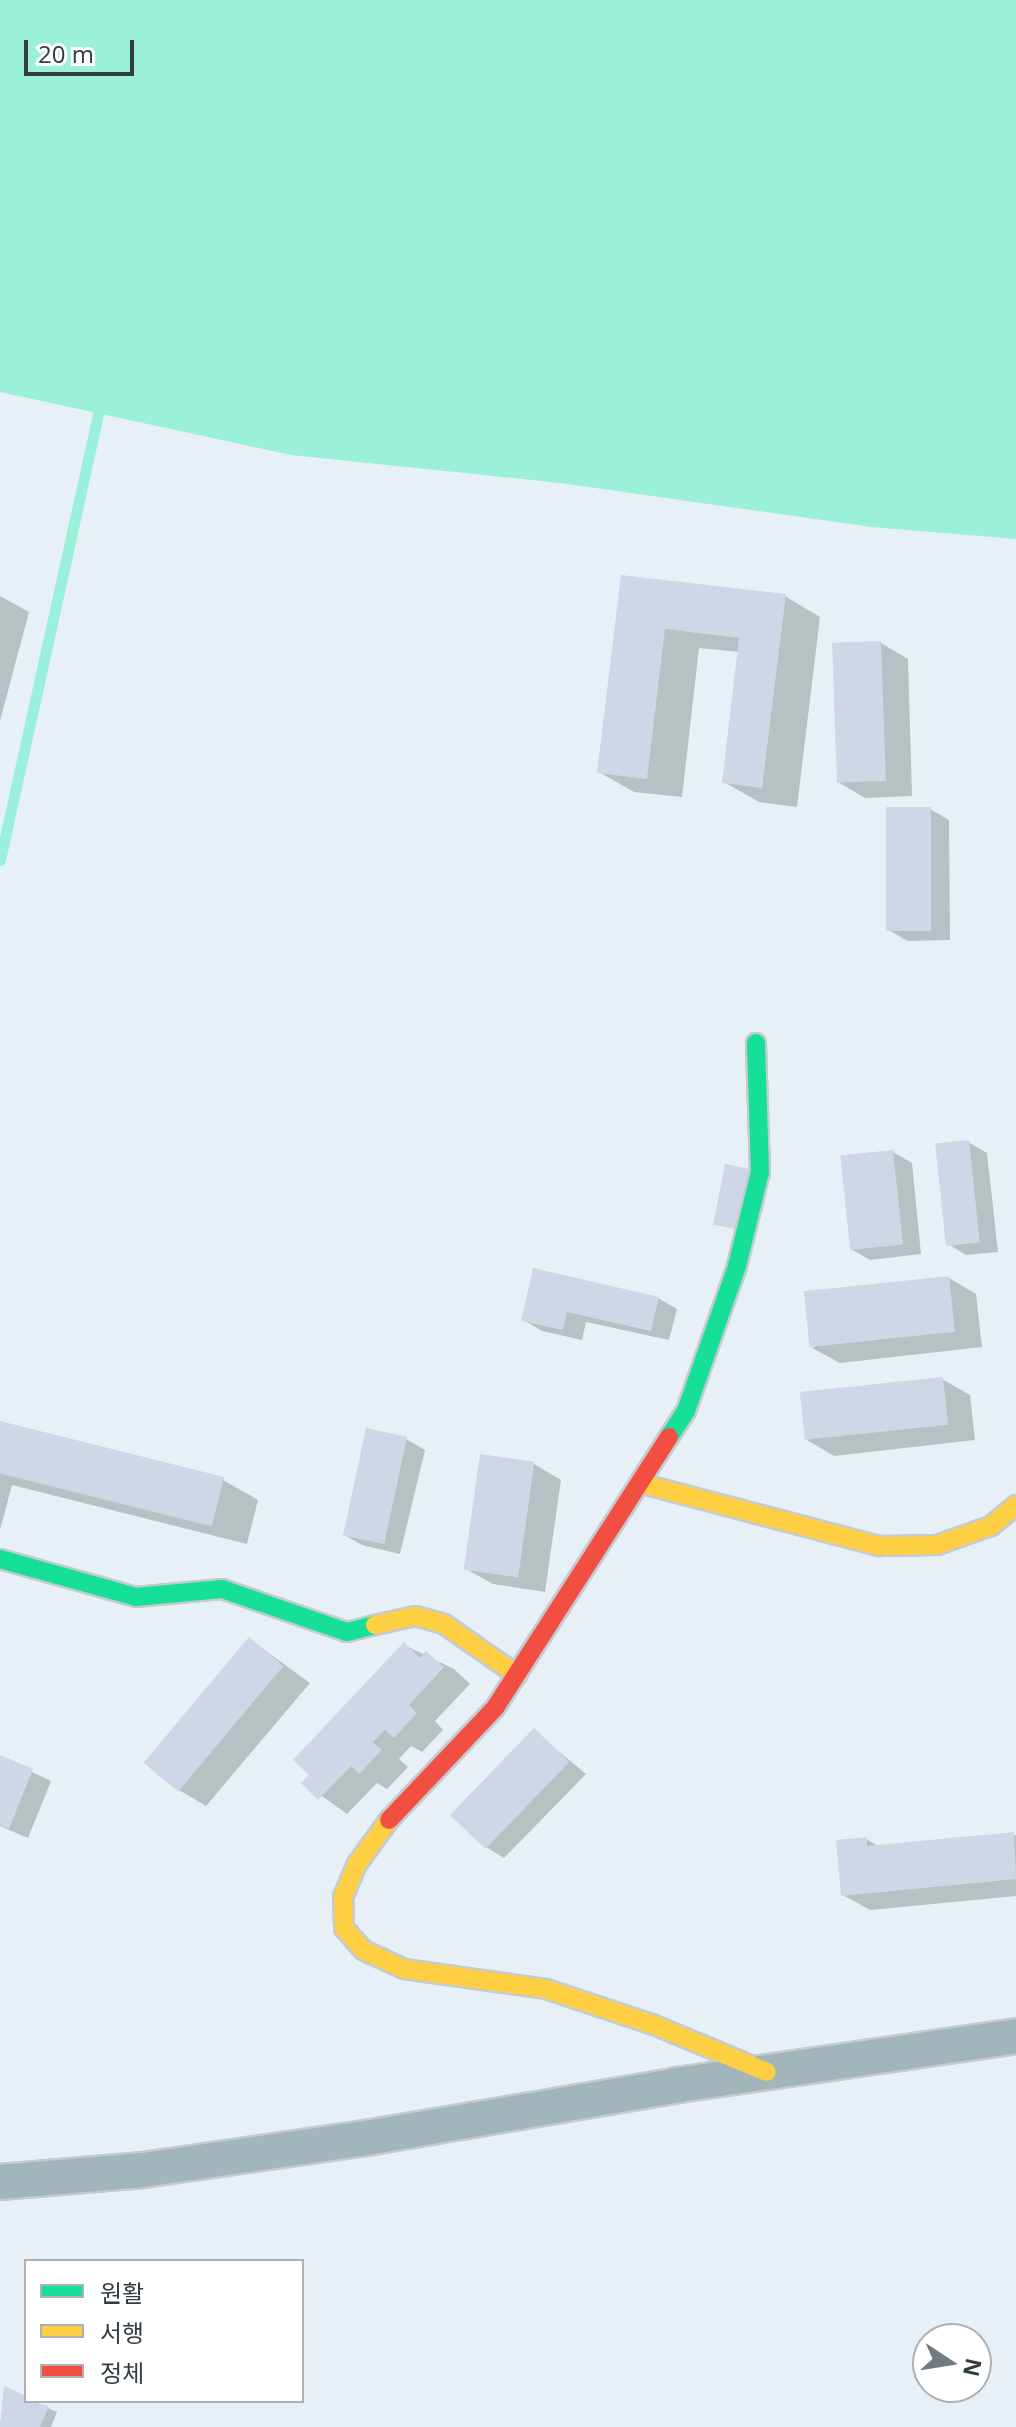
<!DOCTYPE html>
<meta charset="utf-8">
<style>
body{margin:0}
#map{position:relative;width:1016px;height:2427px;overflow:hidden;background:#e7f0f6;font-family:"Open Sans","Noto Sans KR",sans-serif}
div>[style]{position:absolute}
.water>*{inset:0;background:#9bf0da}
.shadow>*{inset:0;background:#0003}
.stream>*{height:11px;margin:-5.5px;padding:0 5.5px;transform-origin:5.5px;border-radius:5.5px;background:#9bf0da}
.building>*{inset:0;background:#cfd6e5;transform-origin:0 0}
.roads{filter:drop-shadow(2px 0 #c4cbd1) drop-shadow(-2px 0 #c4cbd1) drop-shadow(0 2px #c4cbd1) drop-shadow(0 -2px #c4cbd1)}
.street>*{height:34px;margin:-17px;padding:0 17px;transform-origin:17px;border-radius:17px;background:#a1b5ba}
.fast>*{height:18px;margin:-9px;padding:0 9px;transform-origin:9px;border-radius:9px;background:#16e098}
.slow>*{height:18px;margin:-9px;padding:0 9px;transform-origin:9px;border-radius:9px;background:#ffcf43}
.jam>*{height:18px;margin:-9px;padding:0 9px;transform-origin:9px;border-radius:9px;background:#f24e42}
span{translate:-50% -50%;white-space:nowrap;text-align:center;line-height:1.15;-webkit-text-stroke:6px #fff;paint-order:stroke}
.legend{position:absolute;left:24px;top:2259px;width:280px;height:144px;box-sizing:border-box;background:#fff;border:2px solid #adb1b4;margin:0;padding:10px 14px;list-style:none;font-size:24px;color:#313c43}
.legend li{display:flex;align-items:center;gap:16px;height:40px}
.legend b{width:40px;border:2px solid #adb1b4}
.north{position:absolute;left:912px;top:2323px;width:80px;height:80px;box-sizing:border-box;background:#fff;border:2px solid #adb1b4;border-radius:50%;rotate:102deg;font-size:22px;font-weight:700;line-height:32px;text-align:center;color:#313c43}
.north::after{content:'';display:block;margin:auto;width:28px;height:36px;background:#717b82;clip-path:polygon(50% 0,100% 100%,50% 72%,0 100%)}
.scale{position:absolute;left:24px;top:40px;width:110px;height:36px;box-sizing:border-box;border:4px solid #313c43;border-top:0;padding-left:10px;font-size:24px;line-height:28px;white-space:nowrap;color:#313c43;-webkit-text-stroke:6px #fff;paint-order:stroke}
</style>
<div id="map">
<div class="water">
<div style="clip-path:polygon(0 0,1016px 0,1016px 539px,871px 527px,560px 483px,291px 455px,0 392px)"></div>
</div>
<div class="shadow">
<div style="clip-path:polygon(622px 577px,785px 596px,820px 617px,797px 807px,759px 802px,724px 782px,740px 652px,699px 648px,682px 797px,634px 792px,599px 772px)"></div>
<div style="clip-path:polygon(0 596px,29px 612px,0 721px)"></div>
<div style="clip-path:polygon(881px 643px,908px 659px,912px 796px,865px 798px,838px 782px)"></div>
<div style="clip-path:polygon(930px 809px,949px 820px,950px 940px,907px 941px,889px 930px)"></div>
<div style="clip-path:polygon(968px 1142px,987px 1153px,998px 1252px,966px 1255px,948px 1244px)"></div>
<div style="clip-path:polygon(893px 1152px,912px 1163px,921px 1254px,870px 1260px,851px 1249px)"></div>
<div style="clip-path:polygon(534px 1270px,658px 1298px,677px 1309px,669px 1340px,586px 1322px,582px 1340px,542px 1331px,523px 1320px)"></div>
<div style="clip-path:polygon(949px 1278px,976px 1294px,982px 1347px,840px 1363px,812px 1348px)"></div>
<div style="clip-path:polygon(942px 1379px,970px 1395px,975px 1440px,834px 1456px,807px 1440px)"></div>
<div style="clip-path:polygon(0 1423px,223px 1480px,258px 1500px,247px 1544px,12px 1485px,0 1530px)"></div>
<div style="clip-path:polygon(406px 1439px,425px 1450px,400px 1554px,362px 1545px,343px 1534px)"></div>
<div style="clip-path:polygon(534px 1464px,561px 1480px,545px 1592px,493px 1584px,466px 1569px)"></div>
<div style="clip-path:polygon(249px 1639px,310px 1683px,206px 1806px,179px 1790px)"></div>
<div style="clip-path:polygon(404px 1645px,454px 1669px,470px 1684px,435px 1721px,443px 1730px,422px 1752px,411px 1746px,399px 1759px,408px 1767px,387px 1789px,377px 1783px,347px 1814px,304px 1783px)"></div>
<div style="clip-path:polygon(534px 1731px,586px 1774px,504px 1858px,486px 1847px)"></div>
<div style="clip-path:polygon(0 1757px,51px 1781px,28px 1838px,0 1826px)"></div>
<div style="clip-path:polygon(1016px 1835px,1016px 1896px,870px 1910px,843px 1895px,866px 1839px,880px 1847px)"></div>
<div style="clip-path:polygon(5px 2389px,57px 2412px,51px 2427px,0 2427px)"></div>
</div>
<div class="stream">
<div style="left:0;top:860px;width:458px;rotate:-77.6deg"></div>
</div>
<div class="building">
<div style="clip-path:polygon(621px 575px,786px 594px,762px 788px,722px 783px,739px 638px,665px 629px,647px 779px,597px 773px)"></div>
<div style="left:881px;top:641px;width:140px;height:49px;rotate:88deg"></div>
<div style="left:886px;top:807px;width:45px;height:124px"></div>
<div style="left:969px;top:1140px;width:103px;height:34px;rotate:84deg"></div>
<div style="left:893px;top:1150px;width:95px;height:53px;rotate:84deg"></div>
<div style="left:725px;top:1164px;width:26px;height:62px;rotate:11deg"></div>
<div style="clip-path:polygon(533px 1268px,659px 1297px,651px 1331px,567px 1312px,563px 1330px,521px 1321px)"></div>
<div style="left:949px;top:1276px;width:56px;height:146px;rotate:84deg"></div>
<div style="left:943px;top:1377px;width:48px;height:144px;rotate:84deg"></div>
<div style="left:0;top:1421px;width:231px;height:51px;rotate:14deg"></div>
<div style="left:366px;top:1428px;width:42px;height:110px;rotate:12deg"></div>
<div style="left:480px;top:1454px;width:55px;height:117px;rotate:8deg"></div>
<div style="left:249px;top:1637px;width:45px;height:164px;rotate:40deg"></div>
<div style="clip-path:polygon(404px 1642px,420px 1658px,426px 1651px,444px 1667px,409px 1705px,417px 1713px,394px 1738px,385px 1730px,373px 1742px,382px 1750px,359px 1774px,351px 1766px,318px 1800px,301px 1783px,309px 1775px,293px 1760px)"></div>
<div style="left:534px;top:1728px;width:49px;height:121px;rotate:44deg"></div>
<div style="clip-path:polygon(0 1755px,33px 1769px,9px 1829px,0 1825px)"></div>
<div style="clip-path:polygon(1014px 1832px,1016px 1879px,841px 1896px,836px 1840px,867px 1837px,867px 1846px)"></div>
<div style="clip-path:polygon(4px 2386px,26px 2396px,26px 2401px,49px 2406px,40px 2427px,0 2427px)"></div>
</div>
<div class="roads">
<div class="street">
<div style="left:0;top:2182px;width:144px;rotate:-4.8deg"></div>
<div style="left:143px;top:2170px;width:231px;rotate:-8.2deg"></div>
<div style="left:372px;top:2137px;width:310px;rotate:-9.6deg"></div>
<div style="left:678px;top:2085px;width:342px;rotate:-8.2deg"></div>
</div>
<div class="fast">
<div style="left:669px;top:1437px;width:31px;rotate:-57deg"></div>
<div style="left:686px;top:1411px;width:154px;rotate:-70.6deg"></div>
<div style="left:737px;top:1266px;width:97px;rotate:-76.3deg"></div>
<div style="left:760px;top:1172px;width:129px;rotate:-91.8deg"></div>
<div style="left:0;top:1559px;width:141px;rotate:15.6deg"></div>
<div style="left:136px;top:1597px;width:86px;rotate:-5.3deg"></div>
<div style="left:222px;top:1589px;width:132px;rotate:19deg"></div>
<div style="left:347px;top:1632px;width:29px;rotate:-14deg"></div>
</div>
<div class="slow">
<div style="left:643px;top:1484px;width:245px;rotate:14.7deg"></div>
<div style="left:880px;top:1546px;width:57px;rotate:-1deg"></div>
<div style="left:937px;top:1545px;width:57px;rotate:-19.4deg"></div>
<div style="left:991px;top:1526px;width:33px;rotate:-40deg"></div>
<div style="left:375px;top:1625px;width:41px;rotate:-12.7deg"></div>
<div style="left:415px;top:1616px;width:30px;rotate:15deg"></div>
<div style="left:444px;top:1624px;width:89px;rotate:34.9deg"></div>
<div style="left:389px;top:1820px;width:54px;rotate:126deg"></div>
<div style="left:357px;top:1864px;width:36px;rotate:113deg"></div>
<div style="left:343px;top:1897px;width:31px;rotate:88deg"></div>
<div style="left:344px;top:1928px;width:29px;rotate:49deg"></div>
<div style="left:363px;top:1950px;width:45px;rotate:24.9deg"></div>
<div style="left:404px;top:1969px;width:143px;rotate:8deg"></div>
<div style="left:546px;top:1989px;width:114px;rotate:18.4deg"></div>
<div style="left:654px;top:2025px;width:122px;rotate:22.6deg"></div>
</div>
<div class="jam">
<div style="left:389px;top:1820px;width:154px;rotate:-46.6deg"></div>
<div style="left:495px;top:1708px;width:322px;rotate:-57.3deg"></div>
</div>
</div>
<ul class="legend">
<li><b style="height:10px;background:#16e098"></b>원활</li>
<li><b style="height:10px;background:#ffcf43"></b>서행</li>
<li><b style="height:10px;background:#f24e42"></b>정체</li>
</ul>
<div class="north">N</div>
<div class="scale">20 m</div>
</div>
